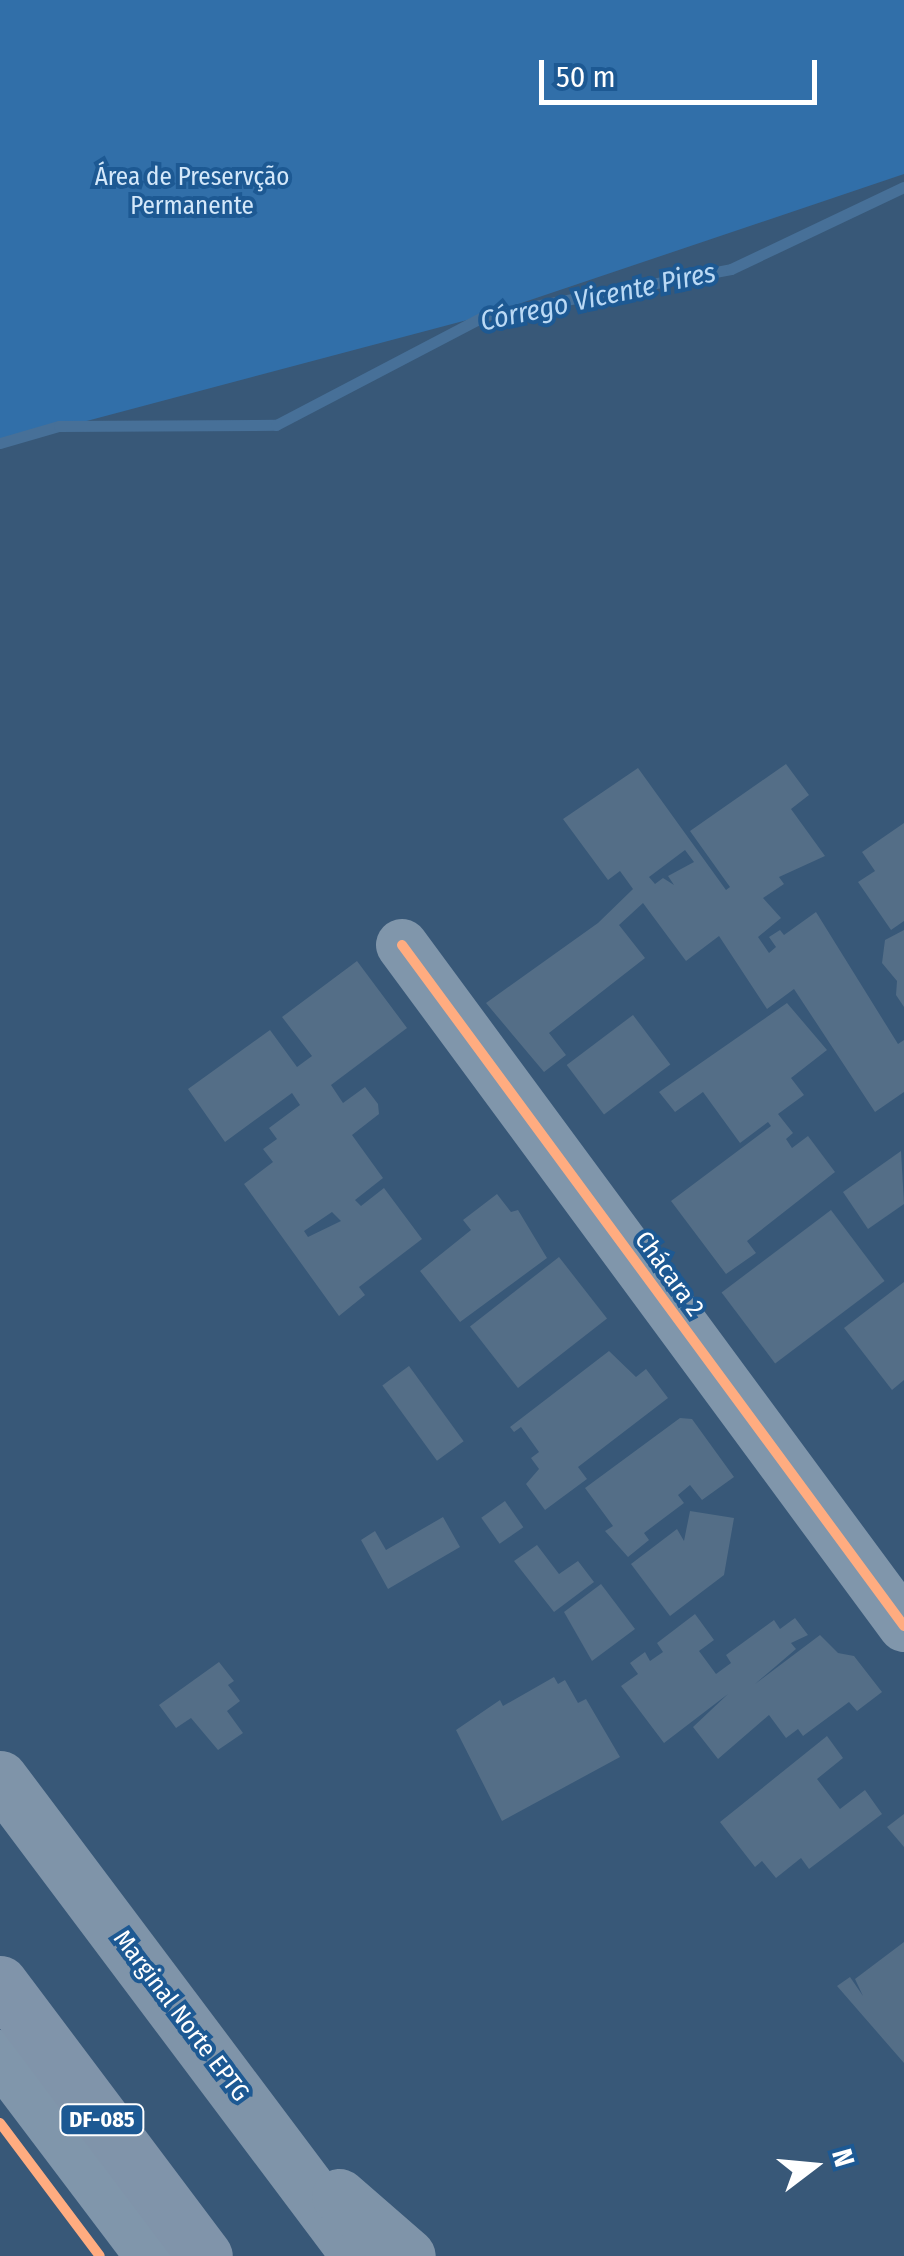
<!DOCTYPE html>
<meta charset="utf-8">
<style>
body{margin:0}
#map{position:relative;width:904px;height:2256px;overflow:hidden;background:#385878;font-family:"Fira Sans Condensed",sans-serif}
div>[style]{position:absolute}
.green>*{inset:0;background:#316fa9}
.stream>*{height:11px;margin:-5.5px;padding:0 5.5px;transform-origin:5.5px;border-radius:5.5px;background:#477098}
.building>*{inset:0;background:#546e87;transform-origin:0 0}
.minor>*{height:52px;margin:-26px;padding:0 26px;transform-origin:26px;border-radius:26px;background:#8096ab}
.major>*{height:55px;margin:-27.5px;padding:0 27.5px;transform-origin:27.5px;border-radius:27.5px;background:#7f94a9}
.highway>*{height:55px;margin:-27.5px;padding:0 27.5px;transform-origin:27.5px;border-radius:27.5px;background:#8094aa}
.cycleway>*{height:10px;margin:-5px;padding:0 5px;transform-origin:5px;border-radius:5px;background:#ffac80}
span{translate:-50% -50%;white-space:nowrap;text-align:center;line-height:1.15;-webkit-text-stroke:8px #1d5993;paint-order:stroke}
.shield-label span{padding:2px 8px;background:#1d5993;border:2px solid;border-radius:8px;-webkit-text-stroke-width:0}
.shield-label{font-size:22px;color:#fff;font-weight:700}
.park-label{font-size:25px;color:#d4e8fa}
.street-label{font-size:25px;color:#fff}
.water-label{font-size:28px;color:#bad9f5;font-style:italic}
.north{position:absolute;left:764px;top:2116px;width:100px;height:100px;-webkit-text-stroke:8px #1d5993;paint-order:stroke;rotate:74deg;font-size:28px;font-weight:700;line-height:40px;text-align:center;color:#fff}
.north::after{content:'';display:block;margin:auto;width:35px;height:45px;background:#fff;clip-path:polygon(50% 0,100% 100%,50% 72%,0 100%)}
.scale{position:absolute;left:539px;top:60px;width:278px;height:45px;box-sizing:border-box;border:5px solid #fff;border-top:0;padding-left:12px;font-size:30px;line-height:35px;white-space:nowrap;color:#fff;-webkit-text-stroke:8px #1d5993;paint-order:stroke}
</style>
<div id="map">
<div class="green">
<div style="clip-path:polygon(0 0,904px 0,904px 174px,486px 315px,0 444px)"></div>
</div>
<div class="stream">
<div style="left:0;top:443px;width:61px;rotate:-16.1deg"></div>
<div style="left:59px;top:426px;width:217px;rotate:-0.3deg"></div>
<div style="left:276px;top:425px;width:237px;rotate:-27.6deg"></div>
<div style="left:486px;top:315px;width:249px;rotate:-10.6deg"></div>
<div style="left:731px;top:269px;width:191px;rotate:-25.4deg"></div>
</div>
<div class="building">
<div style="clip-path:polygon(evenodd,786px 764px,809px 795px,791px 809px,825px 856px,779px 877px,784px 884px,763px 898px,781px 918px,758px 937px,769px 953px,776px 947px,769px 937px,780px 930px,784px 935px,816px 912px,898px 1044px,904px 1040px,904px 1092px,875px 1112px,794px 989px,767px 1009px,719px 936px,686px 961px,643px 903px,619px 925px,645px 958px,549px 1033px,566px 1055px,544px 1072px,486px 1003px,598px 923px,633px 889px,620px 871px,608px 880px,563px 819px,638px 768px,726px 890px,730px 887px,690px 831px,786px 764px,685px 850px,694px 862px,668px 876px,674px 885px,663px 878px,655px 884px,649px 877px,685px 850px)"></div>
<div style="clip-path:polygon(904px 823px,904px 921px,891px 930px,858px 882px,875px 871px,862px 852px)"></div>
<div style="clip-path:polygon(904px 930px,904px 1007px,896px 995px,897px 981px,882px 963px,885px 940px)"></div>
<div style="clip-path:polygon(evenodd,357px 961px,407px 1028px,331px 1085px,343px 1103px,365px 1087px,378px 1104px,379px 1114px,352px 1135px,383px 1178px,355px 1200px,361px 1206px,384px 1188px,422px 1239px,359px 1287px,365px 1295px,339px 1316px,244px 1184px,273px 1162px,263px 1149px,277px 1139px,269px 1128px,300px 1105px,292px 1093px,225px 1142px,188px 1089px,270px 1030px,297px 1067px,312px 1056px,282px 1017px,357px 961px,332px 1212px,341px 1221px,308px 1237px,304px 1231px,332px 1212px)"></div>
<div style="clip-path:polygon(787px 1003px,827px 1050px,791px 1078px,804px 1095px,778px 1114px,793px 1133px,786px 1139px,792px 1148px,808px 1136px,835px 1172px,747px 1241px,756px 1253px,726px 1274px,671px 1201px,771px 1126px,768px 1122px,740px 1143px,703px 1092px,675px 1112px,659px 1092px)"></div>
<div style="left:633px;top:1015px;width:62px;height:83px;rotate:53deg"></div>
<div style="clip-path:polygon(901px 1151px,904px 1204px,868px 1229px,843px 1192px)"></div>
<div style="clip-path:polygon(497px 1194px,511px 1212px,518px 1210px,547px 1258px,460px 1322px,420px 1271px,471px 1230px,463px 1220px)"></div>
<div style="left:831px;top:1210px;width:89px;height:137px;rotate:53deg"></div>
<div style="left:559px;top:1257px;width:78px;height:113px;rotate:52deg"></div>
<div style="clip-path:polygon(904px 1282px,904px 1380px,892px 1390px,844px 1328px)"></div>
<div style="clip-path:polygon(609px 1351px,636px 1377px,646px 1369px,668px 1398px,578px 1467px,587px 1479px,545px 1510px,526px 1484px,539px 1469px,531px 1458px,539px 1452px,521px 1427px,514px 1432px,510px 1427px)"></div>
<div style="left:409px;top:1366px;width:93px;height:33px;rotate:54deg"></div>
<div style="clip-path:polygon(680px 1418px,692px 1419px,734px 1477px,702px 1500px,690px 1485px,678px 1495px,684px 1503px,644px 1533px,649px 1540px,628px 1557px,605px 1531px,613px 1526px,585px 1488px)"></div>
<div style="left:505px;top:1501px;width:32px;height:29px;rotate:55deg"></div>
<div style="clip-path:polygon(690px 1511px,734px 1518px,724px 1575px,670px 1616px,631px 1564px,677px 1529px,684px 1541px)"></div>
<div style="clip-path:polygon(443px 1517px,460px 1547px,388px 1589px,361px 1540px,375px 1531px,386px 1550px)"></div>
<div style="clip-path:polygon(537px 1545px,559px 1574px,578px 1561px,594px 1582px,554px 1612px,514px 1561px)"></div>
<div style="clip-path:polygon(601px 1584px,635px 1629px,592px 1661px,564px 1612px)"></div>
<div style="clip-path:polygon(695px 1614px,714px 1640px,699px 1651px,716px 1674px,731px 1663px,726px 1655px,774px 1620px,780px 1629px,795px 1618px,808px 1635px,791px 1643px,796px 1649px,755px 1684px,820px 1635px,838px 1653px,854px 1656px,882px 1692px,857px 1711px,849px 1702px,803px 1736px,798px 1729px,786px 1738px,769px 1715px,718px 1759px,693px 1727px,728px 1694px,664px 1743px,621px 1686px,638px 1674px,630px 1663px,645px 1652px,650px 1661px,663px 1652px,657px 1643px)"></div>
<div style="clip-path:polygon(219px 1662px,234px 1681px,228px 1685px,240px 1701px,227px 1711px,243px 1733px,218px 1750px,191px 1718px,176px 1728px,159px 1705px)"></div>
<div style="clip-path:polygon(554px 1677px,558px 1684px,565px 1680px,578px 1703px,586px 1699px,620px 1757px,502px 1821px,456px 1730px,500px 1700px,503px 1706px)"></div>
<div style="clip-path:polygon(827px 1736px,843px 1758px,817px 1779px,840px 1809px,865px 1790px,882px 1814px,809px 1869px,801px 1858px,776px 1878px,762px 1861px,755px 1867px,720px 1822px)"></div>
<div style="clip-path:polygon(904px 1814px,904px 1847px,887px 1827px)"></div>
<div style="clip-path:polygon(904px 1942px,904px 2063px,837px 1986px,850px 1977px,863px 1996px,855px 1979px)"></div>
</div>
<div class="minor">
<div style="left:402px;top:945px;width:846px;rotate:53.6deg"></div>
<div style="left:0;top:2056px;width:251px;rotate:52.9deg"></div>
</div>
<div class="major">
<div style="left:0;top:1778px;width:598px;rotate:53.09deg"></div>
<div style="left:339px;top:2196px;width:91px;rotate:41deg"></div>
</div>
<div class="highway">
<div style="left:0;top:1983px;width:341px;rotate:53.1deg"></div>
</div>
<div class="cycleway">
<div style="left:402px;top:945px;width:846px;rotate:53.6deg"></div>
<div style="left:0;top:2123px;width:166px;rotate:53.1deg"></div>
</div>
<div class="shield-label">
<span style="left:102px;top:2120px">DF-085</span>
</div>
<div class="park-label">
<span style="left:192px;top:192px">Área de Preservção<br>Permanente</span>
</div>
<div class="street-label">
<span style="left:669px;top:1274px;rotate:54deg">Chácara 2</span>
<span style="left:181px;top:2016px;rotate:53deg">Marginal Norte EPTG</span>
</div>
<div class="water-label">
<span style="left:598px;top:297px;rotate:-12deg">Córrego Vicente Pires</span>
</div>
<div class="north">N</div>
<div class="scale">50 m</div>
</div>
